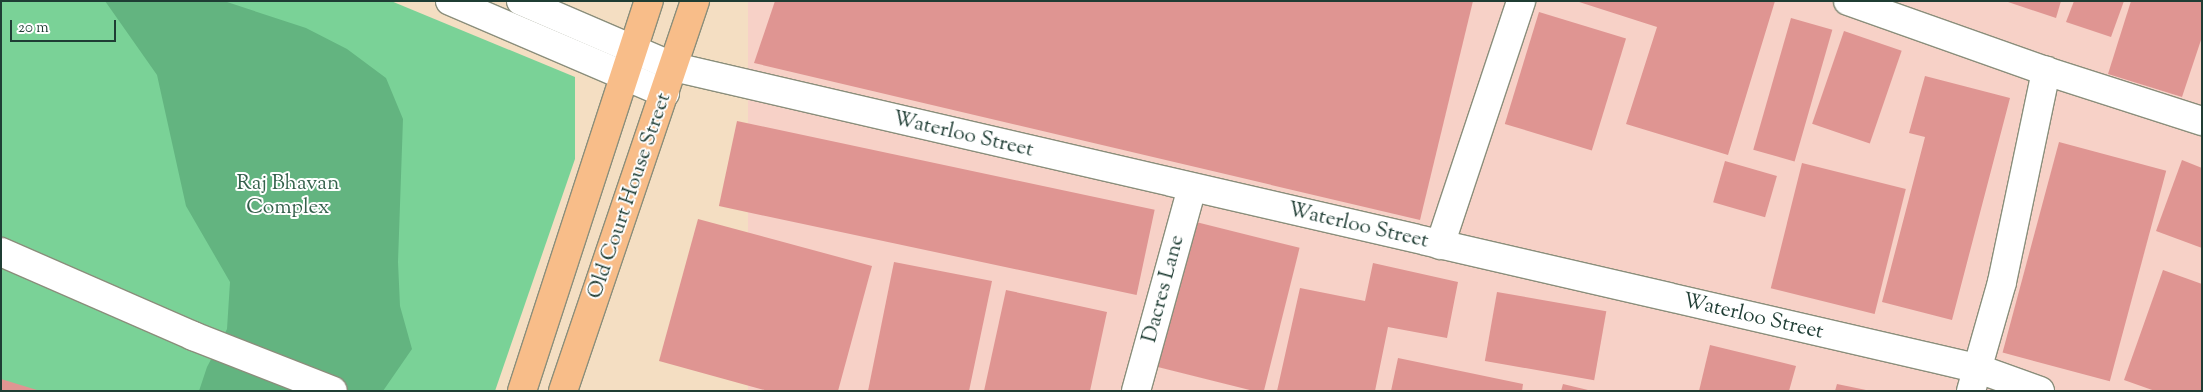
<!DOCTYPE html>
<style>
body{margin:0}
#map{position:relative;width:2203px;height:392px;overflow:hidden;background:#f4dec2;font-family:"Sorts Mill Goudy",serif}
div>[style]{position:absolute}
.built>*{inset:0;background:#f7d1c7;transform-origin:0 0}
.green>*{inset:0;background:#7ad297}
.forest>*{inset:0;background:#63b480}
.building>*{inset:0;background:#df9592;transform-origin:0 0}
.roads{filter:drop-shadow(1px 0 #8a8e7b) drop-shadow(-1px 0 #8a8e7b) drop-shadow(0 1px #8a8e7b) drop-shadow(0 -1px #8a8e7b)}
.minor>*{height:28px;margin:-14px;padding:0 14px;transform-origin:14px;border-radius:14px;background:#fff}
.major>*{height:28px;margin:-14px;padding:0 14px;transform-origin:14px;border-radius:14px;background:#f8bd89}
span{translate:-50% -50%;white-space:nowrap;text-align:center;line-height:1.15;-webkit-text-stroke:4px #fff;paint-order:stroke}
.street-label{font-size:21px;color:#1f3d34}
.park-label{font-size:21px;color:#36624d}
.frame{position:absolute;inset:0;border:2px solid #1f3d34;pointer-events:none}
.scale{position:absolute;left:10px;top:20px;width:106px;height:22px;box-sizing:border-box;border:2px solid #1f3d34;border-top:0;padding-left:6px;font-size:15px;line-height:18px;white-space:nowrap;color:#1f3d34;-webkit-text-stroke:4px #fff;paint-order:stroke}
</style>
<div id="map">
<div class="built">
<div style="left:748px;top:1px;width:1454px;height:412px"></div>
</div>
<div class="green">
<div style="clip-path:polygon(1px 1px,391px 1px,575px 77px,575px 159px,495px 391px,1px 391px)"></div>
</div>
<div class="forest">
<div style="clip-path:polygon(105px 1px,224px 1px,306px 28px,347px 49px,386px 78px,403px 119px,398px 262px,400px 306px,412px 349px,383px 391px,199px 391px,207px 367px,227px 329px,230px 282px,186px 206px,157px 75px)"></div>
</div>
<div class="building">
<div style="clip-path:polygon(775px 1px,1473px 1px,1420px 220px,754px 63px)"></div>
<div style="clip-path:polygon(1576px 1px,1775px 1px,1728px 155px,1626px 124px,1657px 27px)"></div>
<div style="clip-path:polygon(2005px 1px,2061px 1px,2056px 18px)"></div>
<div style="clip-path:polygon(2074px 1px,2124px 1px,2111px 37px,2066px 22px)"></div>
<div style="clip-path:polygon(2131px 1px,2202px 1px,2202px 37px,2182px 97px,2108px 74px)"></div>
<div style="left:1539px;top:12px;width:91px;height:117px;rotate:17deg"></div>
<div style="left:1791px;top:18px;width:43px;height:137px;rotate:16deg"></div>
<div style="left:1844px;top:31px;width:61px;height:98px;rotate:19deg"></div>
<div style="clip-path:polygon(1925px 76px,2010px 98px,1952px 320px,1882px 302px,1925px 137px,1909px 133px)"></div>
<div style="left:737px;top:121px;width:427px;height:87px;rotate:12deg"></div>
<div style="left:2059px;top:142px;width:111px;height:218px;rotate:15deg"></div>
<div style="clip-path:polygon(2182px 160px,2202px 168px,2202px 248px,2156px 231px)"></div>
<div style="left:1725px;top:161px;width:54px;height:43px;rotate:16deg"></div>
<div style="left:1802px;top:163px;width:107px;height:129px;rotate:14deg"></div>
<div style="clip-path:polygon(698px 219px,872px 266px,838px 391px,768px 391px,659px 361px)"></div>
<div style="left:1188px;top:220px;width:115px;height:150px;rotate:14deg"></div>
<div style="clip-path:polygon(894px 262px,992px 281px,969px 391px,868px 391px)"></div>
<div style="clip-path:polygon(1373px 263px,1458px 282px,1447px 338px,1388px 327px,1375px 391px,1277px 391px,1300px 288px,1365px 301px)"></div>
<div style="clip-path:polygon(2163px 270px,2202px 284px,2202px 391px,2155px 391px,2124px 380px)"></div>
<div style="clip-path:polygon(1006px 290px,1107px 312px,1090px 391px,984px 391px)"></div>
<div style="left:1497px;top:292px;width:111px;height:70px;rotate:10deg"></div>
<div style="clip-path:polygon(1710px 345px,1796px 366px,1789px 391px,1699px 391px)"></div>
<div style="clip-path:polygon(1398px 358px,1523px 384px,1522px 391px,1391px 391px)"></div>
<div style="clip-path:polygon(1px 379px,37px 390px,37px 391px,1px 391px)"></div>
<div style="clip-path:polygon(1563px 384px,1588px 390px,1588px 391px,1561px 391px)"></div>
<div style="clip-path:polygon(1837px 384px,1866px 390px,1866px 391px,1835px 391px)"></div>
</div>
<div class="roads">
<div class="minor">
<div style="left:450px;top:1px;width:234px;rotate:23.2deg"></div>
<div style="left:521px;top:1px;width:167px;rotate:23.3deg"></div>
<div style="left:674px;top:67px;width:1336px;rotate:13.02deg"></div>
<div style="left:1976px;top:368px;width:68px;rotate:19.8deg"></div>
<div style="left:1848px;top:1px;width:210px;rotate:19.5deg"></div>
<div style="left:2046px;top:71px;width:164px;rotate:17.8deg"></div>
<div style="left:1440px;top:245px;width:257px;rotate:-71.6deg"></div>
<div style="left:1px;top:252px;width:210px;rotate:23.6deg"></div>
<div style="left:193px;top:336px;width:150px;rotate:21.4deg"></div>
<div style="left:1136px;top:391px;width:211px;rotate:-74.6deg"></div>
<div style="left:1971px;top:391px;width:113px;rotate:-74.1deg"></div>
<div style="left:2002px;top:282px;width:216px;rotate:-78.2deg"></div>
</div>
<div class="major">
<div style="left:522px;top:391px;width:410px;rotate:-72deg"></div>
<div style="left:563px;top:391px;width:412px;rotate:-71.3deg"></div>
</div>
</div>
<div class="street-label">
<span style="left:963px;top:135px;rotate:13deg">Waterloo Street</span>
<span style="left:630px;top:196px;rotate:-71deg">Old Court House Street</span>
<span style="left:1358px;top:226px;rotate:13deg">Waterloo Street</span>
<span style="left:1164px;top:289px;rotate:-75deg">Dacres Lane</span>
<span style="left:1753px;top:317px;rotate:13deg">Waterloo Street</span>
</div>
<div class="park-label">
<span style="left:288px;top:196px">Raj Bhavan<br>Complex</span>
</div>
<div class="frame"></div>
<div class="scale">20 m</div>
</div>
